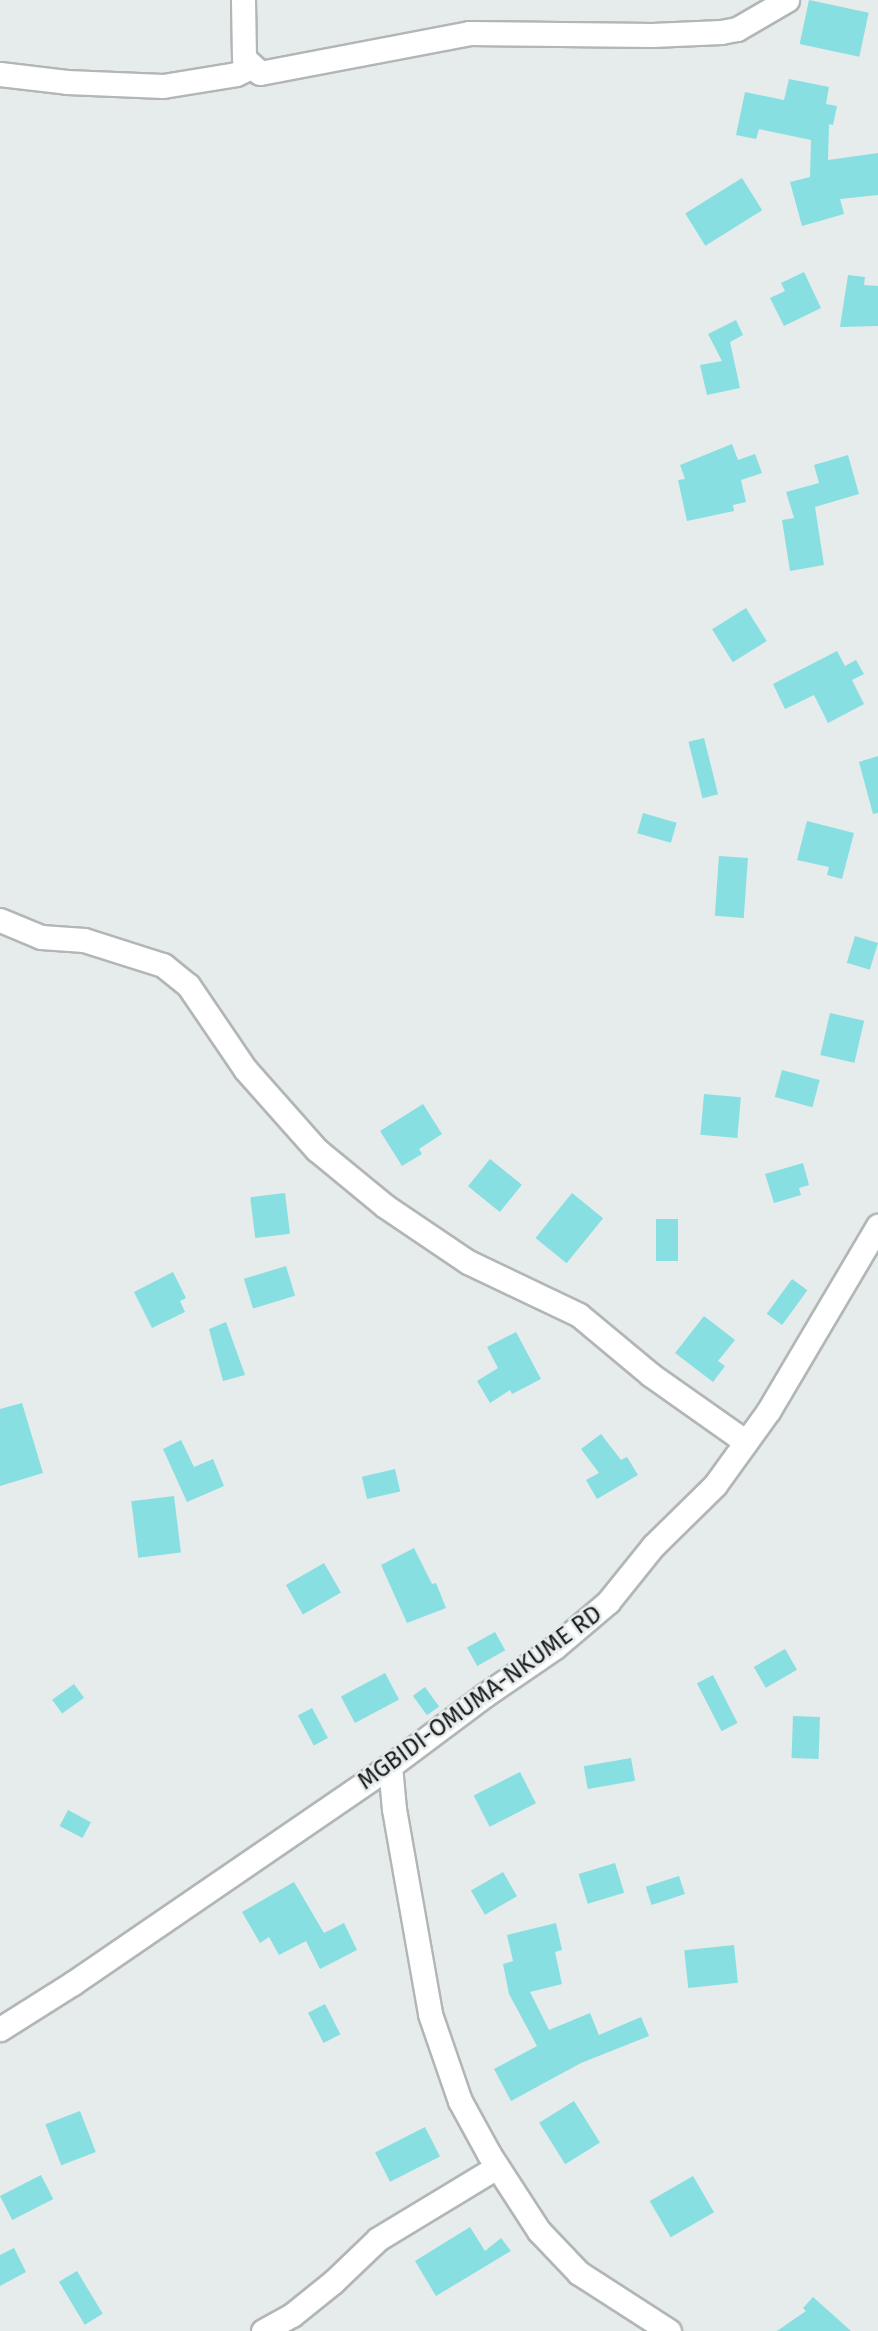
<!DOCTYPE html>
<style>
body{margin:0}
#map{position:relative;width:878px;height:2331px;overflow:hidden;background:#e6ebeb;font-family:"Fira Sans",sans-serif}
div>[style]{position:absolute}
.building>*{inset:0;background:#87dfe2;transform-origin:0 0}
.roads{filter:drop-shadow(2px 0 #b2b6b6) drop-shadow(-2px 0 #b2b6b6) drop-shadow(0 2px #b2b6b6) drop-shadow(0 -2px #b2b6b6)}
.minor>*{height:23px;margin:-11.5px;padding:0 11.5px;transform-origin:11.5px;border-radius:11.5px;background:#fff}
span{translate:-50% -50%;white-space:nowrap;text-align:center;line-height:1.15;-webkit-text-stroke:5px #e6ebeb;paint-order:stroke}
.street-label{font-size:24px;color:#1a1b1b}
</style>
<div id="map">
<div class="building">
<div style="left:809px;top:0;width:61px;height:45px;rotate:12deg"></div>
<div style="clip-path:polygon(789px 79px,829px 87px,826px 104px,837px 106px,833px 125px,829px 124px,828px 160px,878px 153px,878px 195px,840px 199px,844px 214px,802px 226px,790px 182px,810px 177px,811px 140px,759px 129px,756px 139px,736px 135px,745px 92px,784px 100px)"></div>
<div style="left:742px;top:178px;width:38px;height:67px;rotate:58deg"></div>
<div style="clip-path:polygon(804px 272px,821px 308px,784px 326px,770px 298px,785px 291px,781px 283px)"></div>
<div style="clip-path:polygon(848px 275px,865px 277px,864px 285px,878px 286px,878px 326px,840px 327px)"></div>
<div style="clip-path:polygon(736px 320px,743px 335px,730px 342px,740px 388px,707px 395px,700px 365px,722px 361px,708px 334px)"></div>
<div style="clip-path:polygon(732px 444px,738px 460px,755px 454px,762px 473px,741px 480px,746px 502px,733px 505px,734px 511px,687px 521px,678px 480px,685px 479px,680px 465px)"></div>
<div style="clip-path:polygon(848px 455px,859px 494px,815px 507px,824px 565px,790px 571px,782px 520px,794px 518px,786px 492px,819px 483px,814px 465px)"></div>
<div style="left:746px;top:608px;width:39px;height:40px;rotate:58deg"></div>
<div style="clip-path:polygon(837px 651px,845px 666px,856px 660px,864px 674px,852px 680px,864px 704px,828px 723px,814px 695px,785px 709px,773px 684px)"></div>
<div style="left:704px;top:738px;width:58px;height:16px;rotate:76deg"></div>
<div style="clip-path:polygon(878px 756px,878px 813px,873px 814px,859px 762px)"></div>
<div style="left:643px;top:813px;width:35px;height:21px;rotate:16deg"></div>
<div style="clip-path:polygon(807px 821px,854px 833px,842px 879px,827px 875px,829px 867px,797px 860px)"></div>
<div style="left:719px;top:856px;width:29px;height:60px;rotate:4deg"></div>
<div style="left:855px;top:936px;width:24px;height:28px;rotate:17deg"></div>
<div style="left:830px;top:1013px;width:35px;height:43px;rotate:13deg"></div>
<div style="left:782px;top:1070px;width:39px;height:28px;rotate:15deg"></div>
<div style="left:704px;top:1094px;width:37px;height:41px;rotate:5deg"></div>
<div style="clip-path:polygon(423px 1104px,442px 1134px,419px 1149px,422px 1154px,402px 1166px,380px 1131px)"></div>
<div style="left:490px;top:1159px;width:41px;height:35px;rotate:39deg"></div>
<div style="clip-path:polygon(803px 1163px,809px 1185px,799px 1188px,801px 1195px,774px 1203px,765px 1174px)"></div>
<div style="left:285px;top:1193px;width:41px;height:35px;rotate:83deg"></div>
<div style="left:572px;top:1193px;width:40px;height:58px;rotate:39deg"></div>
<div style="left:656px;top:1219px;width:22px;height:42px"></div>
<div style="left:286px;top:1266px;width:31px;height:44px;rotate:73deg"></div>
<div style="clip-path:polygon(173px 1272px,186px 1298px,180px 1301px,185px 1312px,152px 1328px,134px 1292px)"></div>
<div style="left:792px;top:1279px;width:19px;height:43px;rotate:36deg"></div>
<div style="clip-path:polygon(704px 1316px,735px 1340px,718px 1361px,725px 1366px,713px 1382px,675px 1353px)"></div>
<div style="clip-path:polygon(226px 1322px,245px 1375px,223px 1381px,209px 1329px)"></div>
<div style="clip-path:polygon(516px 1332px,541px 1379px,512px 1394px,510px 1390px,490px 1403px,477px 1381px,498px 1368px,487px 1347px)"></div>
<div style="clip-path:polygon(22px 1403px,43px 1473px,0 1486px,0 1409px)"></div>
<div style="clip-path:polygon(601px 1434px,621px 1460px,627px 1457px,638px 1475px,597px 1499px,586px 1480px,599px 1473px,581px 1449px)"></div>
<div style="clip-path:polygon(181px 1440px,194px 1467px,213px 1459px,224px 1486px,187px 1502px,163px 1449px)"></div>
<div style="left:395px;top:1469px;width:23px;height:34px;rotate:77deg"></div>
<div style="left:174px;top:1496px;width:57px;height:43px;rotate:83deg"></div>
<div style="clip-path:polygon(414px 1548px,432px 1584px,436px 1583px,446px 1608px,407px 1623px,381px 1565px)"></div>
<div style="left:324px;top:1563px;width:34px;height:44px;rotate:60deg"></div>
<div style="left:495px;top:1632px;width:21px;height:32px;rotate:61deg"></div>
<div style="left:785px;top:1649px;width:24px;height:36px;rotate:60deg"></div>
<div style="left:385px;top:1673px;width:30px;height:50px;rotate:62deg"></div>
<div style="left:713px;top:1675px;width:54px;height:18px;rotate:63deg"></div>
<div style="left:74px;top:1684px;width:17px;height:27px;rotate:54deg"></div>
<div style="left:425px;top:1687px;width:24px;height:15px;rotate:54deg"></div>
<div style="left:312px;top:1708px;width:34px;height:16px;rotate:62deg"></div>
<div style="left:793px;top:1716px;width:27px;height:42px;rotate:2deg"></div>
<div style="left:631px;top:1758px;width:23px;height:48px;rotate:80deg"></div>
<div style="left:520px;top:1772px;width:35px;height:52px;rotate:63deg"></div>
<div style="left:68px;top:1810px;width:26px;height:18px;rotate:28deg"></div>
<div style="left:615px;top:1863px;width:31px;height:38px;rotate:73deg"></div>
<div style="left:503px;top:1872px;width:28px;height:37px;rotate:60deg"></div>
<div style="left:679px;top:1876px;width:19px;height:35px;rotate:72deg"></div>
<div style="clip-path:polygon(294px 1882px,324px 1933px,344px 1923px,357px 1950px,320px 1969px,306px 1941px,279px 1955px,269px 1937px,260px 1943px,242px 1912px)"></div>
<div style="clip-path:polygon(556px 1923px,562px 1950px,555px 1952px,562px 1984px,530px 1992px,549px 2030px,590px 2013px,599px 2035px,641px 2017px,649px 2036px,581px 2063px,511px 2101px,494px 2069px,537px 2046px,509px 1994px,503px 1964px,513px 1961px,507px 1935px)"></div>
<div style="left:734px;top:1945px;width:38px;height:50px;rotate:84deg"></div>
<div style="left:325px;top:2004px;width:34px;height:19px;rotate:63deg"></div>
<div style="left:574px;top:2101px;width:49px;height:41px;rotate:58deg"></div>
<div style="left:80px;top:2111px;width:44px;height:37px;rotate:69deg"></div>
<div style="left:425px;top:2127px;width:33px;height:56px;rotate:63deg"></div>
<div style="left:41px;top:2175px;width:27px;height:46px;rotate:63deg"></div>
<div style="left:693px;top:2176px;width:42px;height:50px;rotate:60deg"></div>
<div style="clip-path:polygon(470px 2227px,485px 2251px,501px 2238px,511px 2251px,436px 2296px,415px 2261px)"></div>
<div style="clip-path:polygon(14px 2248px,26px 2272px,0 2286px,0 2255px)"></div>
<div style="left:77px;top:2271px;width:50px;height:21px;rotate:59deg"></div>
<div style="clip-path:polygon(813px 2297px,851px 2331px,777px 2331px,806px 2311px,803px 2308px)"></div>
</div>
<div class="roads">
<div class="minor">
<div style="left:243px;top:0;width:58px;rotate:89deg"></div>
<div style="left:244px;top:58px;width:22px;rotate:43deg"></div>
<div style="left:260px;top:73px;width:213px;rotate:-10.8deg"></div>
<div style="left:469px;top:33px;width:183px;rotate:0.6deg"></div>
<div style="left:652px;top:35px;width:69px;rotate:-2.5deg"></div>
<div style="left:721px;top:32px;width:16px;rotate:-11deg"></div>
<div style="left:737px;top:29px;width:58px;rotate:-30.1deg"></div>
<div style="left:0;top:74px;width:67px;rotate:6.8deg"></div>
<div style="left:67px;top:82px;width:96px;rotate:2.4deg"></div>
<div style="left:163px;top:86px;width:74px;rotate:-9.3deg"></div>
<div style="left:236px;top:74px;width:17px;rotate:-25deg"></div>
<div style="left:0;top:920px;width:44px;rotate:22.5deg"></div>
<div style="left:41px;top:937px;width:43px;rotate:4deg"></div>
<div style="left:84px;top:940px;width:83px;rotate:17.6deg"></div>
<div style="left:163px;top:965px;width:32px;rotate:39deg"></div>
<div style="left:188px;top:985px;width:102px;rotate:55.8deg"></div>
<div style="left:245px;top:1069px;width:108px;rotate:48.4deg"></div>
<div style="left:317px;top:1150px;width:88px;rotate:39.5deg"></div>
<div style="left:385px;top:1206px;width:100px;rotate:34deg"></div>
<div style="left:468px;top:1262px;width:123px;rotate:25.5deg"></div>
<div style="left:579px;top:1315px;width:94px;rotate:39.8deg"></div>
<div style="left:651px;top:1375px;width:116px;rotate:35.2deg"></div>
<div style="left:390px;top:1766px;width:43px;rotate:84.7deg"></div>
<div style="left:394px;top:1809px;width:208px;rotate:80deg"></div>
<div style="left:430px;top:2014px;width:92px;rotate:71deg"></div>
<div style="left:460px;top:2101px;width:60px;rotate:61.3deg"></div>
<div style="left:489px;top:2154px;width:92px;rotate:57deg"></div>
<div style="left:539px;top:2231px;width:58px;rotate:46.4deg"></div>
<div style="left:579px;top:2273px;width:107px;rotate:32.8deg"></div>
<div style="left:0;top:2029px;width:86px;rotate:-32.2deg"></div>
<div style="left:73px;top:1983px;width:384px;rotate:-34.4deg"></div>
<div style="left:390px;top:1766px;width:119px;rotate:-36.8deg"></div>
<div style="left:485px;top:1695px;width:85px;rotate:-34.4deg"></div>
<div style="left:555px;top:1647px;width:70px;rotate:-40.3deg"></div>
<div style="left:608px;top:1602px;width:72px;rotate:-51.2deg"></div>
<div style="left:653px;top:1546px;width:87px;rotate:-44.5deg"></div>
<div style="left:715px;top:1485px;width:92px;rotate:-54.2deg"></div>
<div style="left:769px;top:1410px;width:214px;rotate:-59.4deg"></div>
<div style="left:263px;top:2331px;width:33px;rotate:-29deg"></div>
<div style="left:292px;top:2315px;width:53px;rotate:-38.8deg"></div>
<div style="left:333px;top:2282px;width:62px;rotate:-43.7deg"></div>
<div style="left:378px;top:2239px;width:139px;rotate:-31.2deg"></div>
</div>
</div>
<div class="street-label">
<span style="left:480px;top:1698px;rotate:-36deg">MGBIDI-OMUMA-NKUME RD</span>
</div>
</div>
